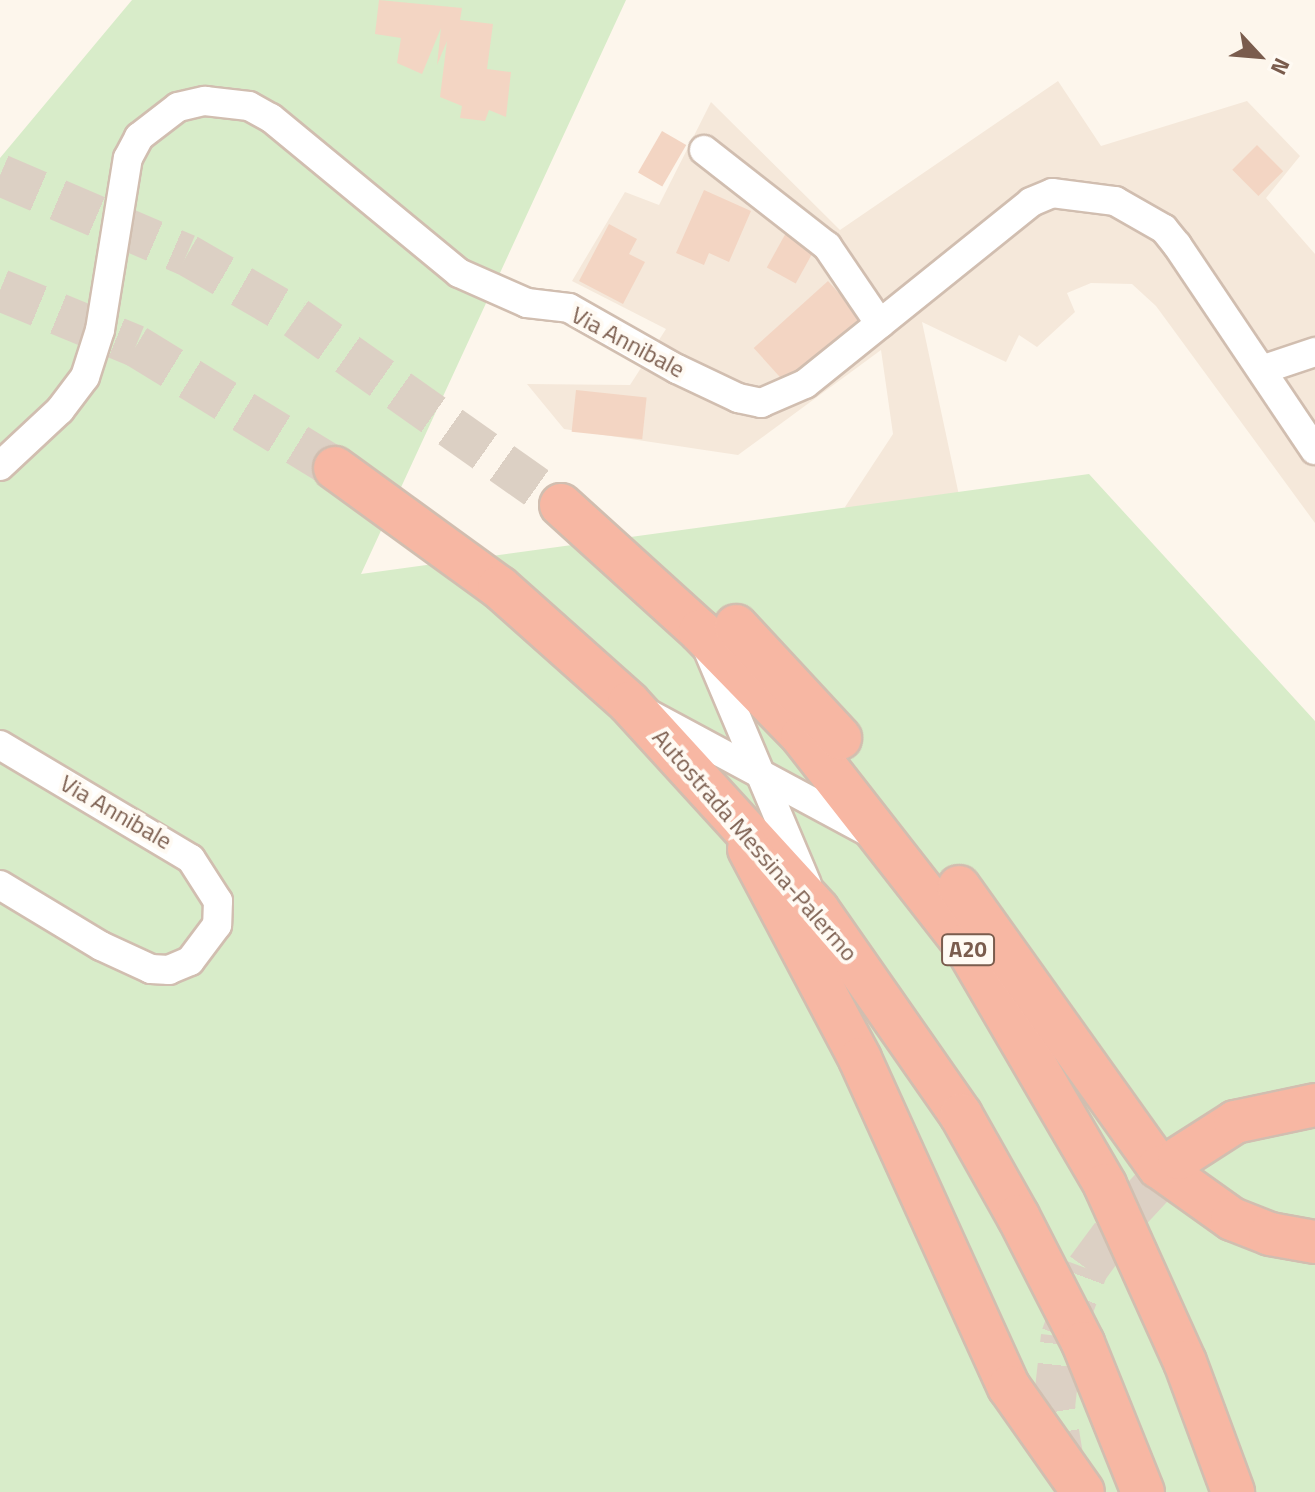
<!DOCTYPE html>
<style>
body{margin:0}
#map{position:relative;width:1315px;height:1492px;overflow:hidden;background:#fdf6ec;font-family:"Titillium Web",sans-serif}
div>[style]{position:absolute}
.residential>*{inset:0;background:#f5e8da}
.green>*{inset:0;background:#d8ecc9}
.building>*{inset:0;background:#f3d5c3;transform-origin:0 0}
.highway-tunnel>*{height:42px;margin-top:-21px;transform-origin:0;background:repeating-linear-gradient(90deg,#dcd0c4 0 42px,transparent 0 63px)}
.roads{filter:drop-shadow(2px 0 #d1beb0) drop-shadow(-2px 0 #d1beb0) drop-shadow(0 2px #d1beb0) drop-shadow(0 -2px #d1beb0)}
.minor>*{height:28px;margin:-14px;padding:0 14px;transform-origin:14px;border-radius:14px;background:#fff}
.highway>*{height:42px;margin:-21px;padding:0 21px;transform-origin:21px;border-radius:21px;background:#f7b7a3}
span{translate:-50% -50%;white-space:nowrap;text-align:center;line-height:1.15;-webkit-text-stroke:8px #fffaf3;paint-order:stroke}
.shield-label span{padding:2px 6px;background:#fffaf3;border:2px solid;border-radius:6px;-webkit-text-stroke-width:0}
.shield-label{font-size:22px;color:#7a5c4d;font-weight:700}
.street-label{font-size:24px;color:#7a5c4d}
.north{position:absolute;left:1219px;top:16px;width:80px;height:80px;-webkit-text-stroke:6px #fffaf3;paint-order:stroke;rotate:116deg;font-size:22px;font-weight:700;line-height:32px;text-align:center;color:#7a5c4d}
.north::after{content:'';display:block;margin:auto;width:28px;height:36px;background:#7a5c4d;clip-path:polygon(50% 0,100% 100%,50% 72%,0 100%)}
</style>
<div id="map">
<div class="residential">
<div style="clip-path:polygon(1058px 81px,1101px 146px,1247px 101px,1300px 156px,1266px 198px,1315px 254px,1315px 523px,1156px 306px,1132px 284px,1091px 283px,1067px 293px,1075px 312px,1037px 347px,1019px 335px,1006px 362px,922px 322px,960px 500px,910px 564px,845px 507px,893px 434px,881px 350px,738px 455px,564px 429px,527px 384px,630px 385px,666px 329px,572px 281px,625px 192px,659px 205px,711px 102px,840px 230px)"></div>
</div>
<div class="green">
<div style="clip-path:polygon(132px 0,626px 0,361px 574px,1089px 474px,1315px 721px,1315px 1492px,0 1492px,0 158px)"></div>
</div>
<div class="building">
<div style="clip-path:polygon(379px 0,462px 8px,460px 20px,493px 24px,487px 69px,511px 72px,506px 117px,489px 110px,485px 121px,460px 118px,462px 106px,440px 97px,447px 41px,437px 65px,441px 28px,422px 74px,397px 63px,401px 38px,375px 34px)"></div>
<div style="left:662px;top:131px;width:28px;height:48px;rotate:30deg"></div>
<div style="left:1257px;top:145px;width:37px;height:35px;rotate:45deg"></div>
<div style="clip-path:polygon(704px 190px,751px 211px,729px 262px,709px 253px,704px 265px,676px 253px)"></div>
<div style="left:792px;top:222px;width:33px;height:52px;rotate:29deg"></div>
<div style="clip-path:polygon(609px 224px,637px 239px,629px 254px,645px 262px,623px 304px,579px 281px)"></div>
<div style="left:828px;top:281px;width:54px;height:100px;rotate:48deg"></div>
<div style="left:576px;top:390px;width:71px;height:42px;rotate:6deg"></div>
</div>
<div class="highway-tunnel">
<div style="left:0;top:175px;width:203px;rotate:23.2deg"></div>
<div style="left:187px;top:255px;width:126px;rotate:30deg"></div>
<div style="left:296px;top:318px;width:324px;rotate:35.2deg"></div>
<div style="left:0;top:290px;width:147px;rotate:22.4deg"></div>
<div style="left:136px;top:346px;width:233px;rotate:31.5deg"></div>
<div style="left:1065px;top:1474px;width:68px;rotate:-99.3deg"></div>
<div style="left:1054px;top:1407px;width:71px;rotate:-83.6deg"></div>
<div style="left:1062px;top:1336px;width:72px;rotate:-69.5deg"></div>
<div style="left:1087px;top:1269px;width:71px;rotate:-53.6deg"></div>
<div style="left:1129px;top:1212px;width:74px;rotate:-47.2deg"></div>
</div>
<div class="roads">
<div class="minor">
<div style="left:704px;top:150px;width:156px;rotate:38deg"></div>
<div style="left:827px;top:246px;width:94px;rotate:55.8deg"></div>
<div style="left:1264px;top:369px;width:54px;rotate:-18.4deg"></div>
<div style="left:0;top:466px;width:82px;rotate:-43deg"></div>
<div style="left:60px;top:410px;width:41px;rotate:-52.9deg"></div>
<div style="left:85px;top:377px;width:49px;rotate:-72.3deg"></div>
<div style="left:100px;top:330px;width:174px;rotate:-80.8deg"></div>
<div style="left:128px;top:158px;width:24px;rotate:-62deg"></div>
<div style="left:139px;top:137px;width:49px;rotate:-37.6deg"></div>
<div style="left:178px;top:107px;width:28px;rotate:-13deg"></div>
<div style="left:205px;top:101px;width:44px;rotate:6.5deg"></div>
<div style="left:249px;top:106px;width:25px;rotate:29deg"></div>
<div style="left:271px;top:118px;width:244px;rotate:39.5deg"></div>
<div style="left:459px;top:273px;width:74px;rotate:23.8deg"></div>
<div style="left:527px;top:303px;width:42px;rotate:6.8deg"></div>
<div style="left:569px;top:308px;width:124px;rotate:29.5deg"></div>
<div style="left:677px;top:369px;width:68px;rotate:25.4deg"></div>
<div style="left:738px;top:398px;width:24px;rotate:12deg"></div>
<div style="left:761px;top:403px;width:48px;rotate:-23.4deg"></div>
<div style="left:805px;top:384px;width:290px;rotate:-38.8deg"></div>
<div style="left:1031px;top:202px;width:23px;rotate:-23deg"></div>
<div style="left:1052px;top:193px;width:64px;rotate:7.2deg"></div>
<div style="left:1115px;top:201px;width:56px;rotate:29.7deg"></div>
<div style="left:1164px;top:229px;width:21px;rotate:51deg"></div>
<div style="left:1177px;top:245px;width:247px;rotate:56.1deg"></div>
<div style="left:708px;top:650px;width:254px;rotate:67.1deg"></div>
<div style="left:651px;top:715px;width:251px;rotate:28.3deg"></div>
<div style="left:0;top:745px;width:222px;rotate:30.8deg"></div>
<div style="left:191px;top:859px;width:50px;rotate:57.3deg"></div>
<div style="left:218px;top:901px;width:24px;rotate:92deg"></div>
<div style="left:217px;top:925px;width:45px;rotate:126.9deg"></div>
<div style="left:190px;top:961px;width:23px;rotate:157deg"></div>
<div style="left:169px;top:970px;width:18px;rotate:-177deg"></div>
<div style="left:151px;top:969px;width:55px;rotate:-155.3deg"></div>
<div style="left:101px;top:946px;width:118px;rotate:-148.9deg"></div>
</div>
<div class="highway">
<div style="left:335px;top:468px;width:203px;rotate:36deg"></div>
<div style="left:499px;top:587px;width:174px;rotate:41.7deg"></div>
<div style="left:629px;top:703px;width:280px;rotate:47.6deg"></div>
<div style="left:818px;top:910px;width:250px;rotate:55.1deg"></div>
<div style="left:961px;top:1115px;width:116px;rotate:60.6deg"></div>
<div style="left:1018px;top:1216px;width:143px;rotate:62.9deg"></div>
<div style="left:1083px;top:1343px;width:161px;rotate:68.1deg"></div>
<div style="left:561px;top:505px;width:188px;rotate:42.2deg"></div>
<div style="left:700px;top:631px;width:146px;rotate:45.8deg"></div>
<div style="left:802px;top:736px;width:265px;rotate:52deg"></div>
<div style="left:965px;top:945px;width:278px;rotate:59.7deg"></div>
<div style="left:1105px;top:1185px;width:194px;rotate:65.7deg"></div>
<div style="left:1185px;top:1362px;width:139px;rotate:69.7deg"></div>
<div style="left:736px;top:626px;width:153px;rotate:47.1deg"></div>
<div style="left:749px;top:849px;width:238px;rotate:62.1deg"></div>
<div style="left:860px;top:1059px;width:360px;rotate:65.6deg"></div>
<div style="left:1009px;top:1387px;width:128px;rotate:54.8deg"></div>
<div style="left:959px;top:887px;width:344px;rotate:54.5deg"></div>
<div style="left:1159px;top:1167px;width:90px;rotate:35.5deg"></div>
<div style="left:1232px;top:1219px;width:41px;rotate:21.5deg"></div>
<div style="left:1270px;top:1234px;width:46px;rotate:10.1deg"></div>
<div style="left:1179px;top:1158px;width:67px;rotate:-32.7deg"></div>
<div style="left:1235px;top:1122px;width:82px;rotate:-12deg"></div>
</div>
</div>
<div class="shield-label">
<span style="left:968px;top:950px">A20</span>
</div>
<div class="street-label">
<span style="left:628px;top:342px;rotate:28deg">Via Annibale</span>
<span style="left:116px;top:812px;rotate:30deg">Via Annibale</span>
<span style="left:755px;top:845px;rotate:49deg">Autostrada Messina-Palermo</span>
</div>
<div class="north">N</div>
</div>
